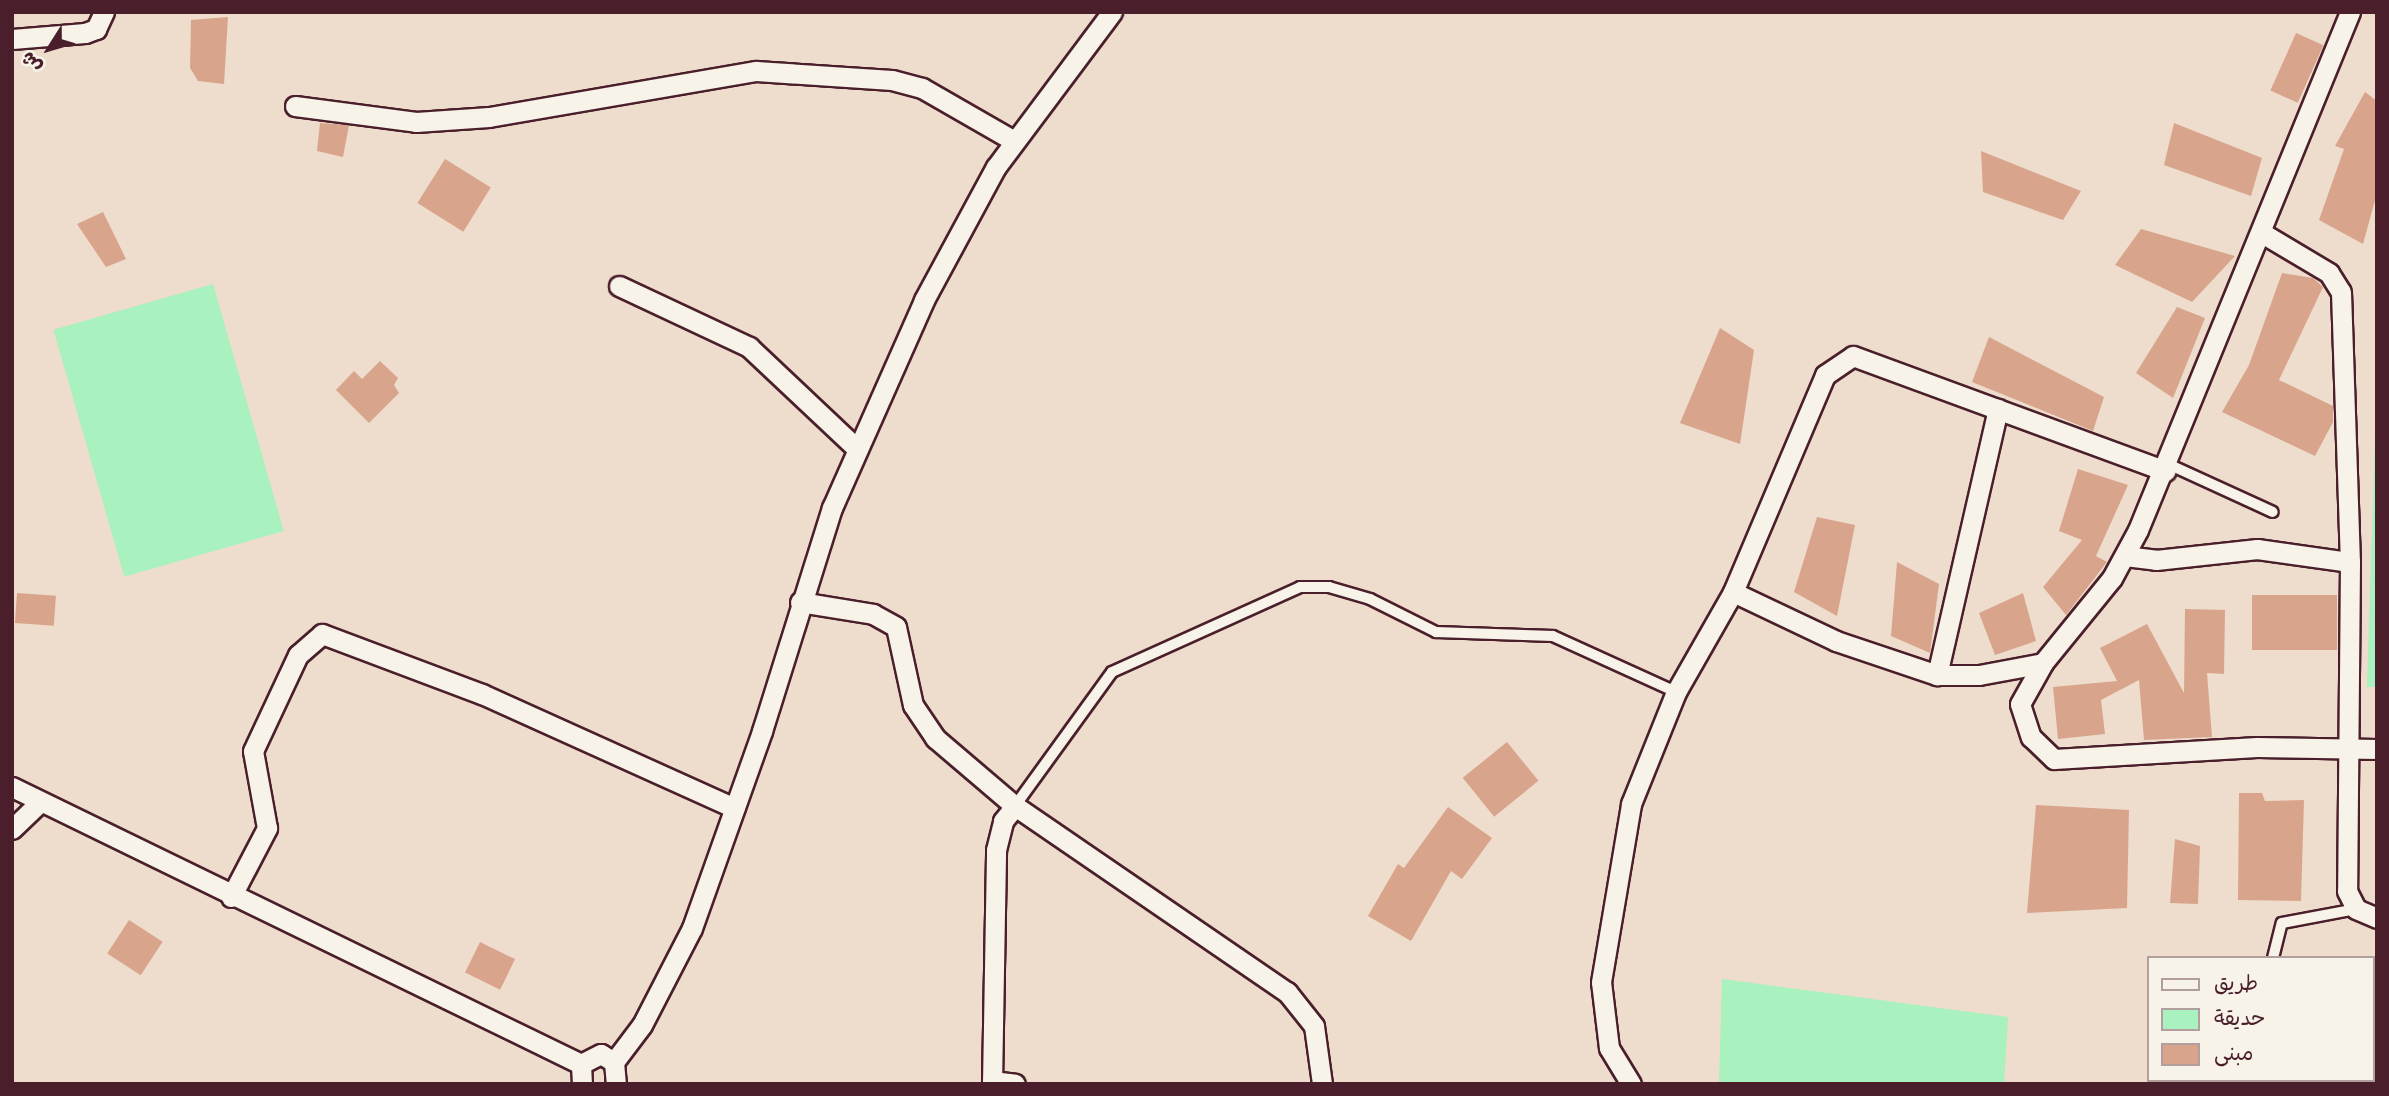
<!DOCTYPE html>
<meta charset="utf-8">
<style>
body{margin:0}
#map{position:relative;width:2389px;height:1096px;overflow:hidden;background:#eedccc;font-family:Mynerve,"Playpen Sans Arabic",sans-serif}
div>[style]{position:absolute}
.green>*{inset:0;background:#a9f1be;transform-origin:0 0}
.building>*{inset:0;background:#d8a58c;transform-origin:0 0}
.roads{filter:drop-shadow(2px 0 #4a1f2b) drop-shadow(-2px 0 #4a1f2b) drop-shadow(0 2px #4a1f2b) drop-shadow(0 -2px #4a1f2b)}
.lane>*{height:10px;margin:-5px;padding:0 5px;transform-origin:5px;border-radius:5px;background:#f7f3e8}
.street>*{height:19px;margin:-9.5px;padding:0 9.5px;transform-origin:9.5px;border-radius:9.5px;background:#f7f3e8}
span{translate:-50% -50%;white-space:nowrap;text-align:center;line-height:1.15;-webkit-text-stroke:7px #f7f3e8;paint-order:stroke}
.frame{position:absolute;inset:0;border:14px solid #4a1f2b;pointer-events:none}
.legend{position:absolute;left:2147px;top:956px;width:228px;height:126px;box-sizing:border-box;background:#f7f3e8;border:2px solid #b29e9c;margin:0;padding:9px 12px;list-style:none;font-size:21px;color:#4a1f2b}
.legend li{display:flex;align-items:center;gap:14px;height:35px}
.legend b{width:35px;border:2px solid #b29e9c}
.north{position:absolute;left:14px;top:14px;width:70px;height:70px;-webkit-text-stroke:5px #f7f3e8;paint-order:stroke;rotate:233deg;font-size:19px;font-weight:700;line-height:28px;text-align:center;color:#4a1f2b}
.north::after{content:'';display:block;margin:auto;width:24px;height:32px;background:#4a1f2b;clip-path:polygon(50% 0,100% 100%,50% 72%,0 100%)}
</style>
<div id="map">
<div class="green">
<div style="left:213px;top:284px;width:257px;height:166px;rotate:74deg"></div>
<div style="clip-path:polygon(2377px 372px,2377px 687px,2367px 687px)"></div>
<div style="clip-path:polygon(1722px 979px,2008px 1017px,2004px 1084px,1719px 1084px)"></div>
</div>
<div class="building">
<div style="clip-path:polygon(228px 17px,224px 84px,198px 81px,190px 68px,191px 20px)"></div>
<div style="left:2296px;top:33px;width:30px;height:63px;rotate:24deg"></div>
<div style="clip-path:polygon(2365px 92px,2377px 101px,2377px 193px,2363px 244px,2319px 220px,2344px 149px,2335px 146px)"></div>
<div style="clip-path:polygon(320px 123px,349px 125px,343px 157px,317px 151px)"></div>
<div style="clip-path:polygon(2174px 123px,2262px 158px,2251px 196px,2164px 165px)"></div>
<div style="clip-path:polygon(1981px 151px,2081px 191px,2063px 220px,1983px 192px)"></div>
<div style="left:445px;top:159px;width:54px;height:52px;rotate:32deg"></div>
<div style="clip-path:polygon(103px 212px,126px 259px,106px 267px,77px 224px)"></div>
<div style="clip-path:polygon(2141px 229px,2235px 256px,2192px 302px,2115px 265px)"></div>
<div style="clip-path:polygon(2282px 273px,2313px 278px,2323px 287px,2279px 380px,2333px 406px,2333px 422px,2315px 456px,2222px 412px,2249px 365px)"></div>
<div style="clip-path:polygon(2177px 307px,2205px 318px,2173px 398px,2136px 373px)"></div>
<div style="clip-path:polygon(1720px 328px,1754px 350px,1740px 444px,1680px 423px)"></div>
<div style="clip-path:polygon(1989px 337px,2104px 397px,2093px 431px,1972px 382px)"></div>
<div style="clip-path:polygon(380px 361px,398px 378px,394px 385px,399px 393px,369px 423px,336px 390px,354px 371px,362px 379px)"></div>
<div style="clip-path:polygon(2078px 469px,2128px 485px,2096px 556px,2107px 562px,2066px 615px,2043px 587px,2082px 540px,2059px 531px)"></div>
<div style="clip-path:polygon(1817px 517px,1855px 525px,1837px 616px,1794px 592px)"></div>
<div style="clip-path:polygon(1897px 562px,1939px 584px,1930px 653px,1891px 636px)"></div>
<div style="left:17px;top:593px;width:39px;height:30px;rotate:4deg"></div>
<div style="clip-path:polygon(2023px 593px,2036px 641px,1995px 655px,1979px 613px)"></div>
<div style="left:2337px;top:595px;width:55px;height:85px;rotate:90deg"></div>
<div style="clip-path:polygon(2185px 609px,2225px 610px,2224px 674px,2207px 673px,2212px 737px,2144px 740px,2139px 680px,2101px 700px,2105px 734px,2058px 739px,2053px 687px,2117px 681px,2100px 648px,2147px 624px,2184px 693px)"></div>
<div style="left:1507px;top:742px;width:50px;height:57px;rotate:51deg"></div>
<div style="clip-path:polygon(2239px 793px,2262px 793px,2265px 801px,2304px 800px,2301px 901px,2238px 900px)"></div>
<div style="clip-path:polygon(2036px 805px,2129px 810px,2127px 908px,2027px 913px)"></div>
<div style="clip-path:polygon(1448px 807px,1492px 838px,1462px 879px,1451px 871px,1411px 941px,1368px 916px,1398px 864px,1404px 868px)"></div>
<div style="clip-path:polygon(2175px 839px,2200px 846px,2198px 904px,2170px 903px)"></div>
<div style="left:129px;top:920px;width:40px;height:40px;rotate:33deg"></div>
<div style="left:480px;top:942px;width:39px;height:34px;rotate:26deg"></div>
</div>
<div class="roads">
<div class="lane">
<div style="left:2168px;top:464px;width:115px;rotate:24.6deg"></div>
<div style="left:1015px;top:806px;width:165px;rotate:-54.1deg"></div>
<div style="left:1112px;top:672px;width:206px;rotate:-24.3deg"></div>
<div style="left:1300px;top:587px;width:29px"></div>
<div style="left:1329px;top:587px;width:43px;rotate:16.3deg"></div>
<div style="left:1370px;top:599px;width:74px;rotate:26.6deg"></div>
<div style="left:1436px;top:632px;width:117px;rotate:2deg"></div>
<div style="left:1553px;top:636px;width:135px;rotate:24.5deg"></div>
<div style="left:2273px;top:958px;width:36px;rotate:-76deg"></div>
<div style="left:2282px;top:923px;width:75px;rotate:-10.7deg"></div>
</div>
<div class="street">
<div style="left:2350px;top:12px;width:560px;rotate:112.26deg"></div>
<div style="left:2138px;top:530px;width:55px;rotate:118.4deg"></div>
<div style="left:2112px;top:578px;width:109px;rotate:129.1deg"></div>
<div style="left:2043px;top:663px;width:47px;rotate:119.3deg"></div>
<div style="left:2020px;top:704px;width:35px;rotate:72deg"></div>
<div style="left:2031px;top:737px;width:32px;rotate:44deg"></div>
<div style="left:2054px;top:759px;width:203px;rotate:-3.4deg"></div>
<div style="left:2257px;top:747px;width:120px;rotate:1deg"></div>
<div style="left:12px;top:39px;width:73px;rotate:-4.7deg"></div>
<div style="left:85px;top:33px;width:12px;rotate:-20deg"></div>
<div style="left:96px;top:29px;width:19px;rotate:-65deg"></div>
<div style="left:295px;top:106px;width:122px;rotate:7.5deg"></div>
<div style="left:416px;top:122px;width:73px;rotate:-3.9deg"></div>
<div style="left:489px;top:117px;width:271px;rotate:-9.8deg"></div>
<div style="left:756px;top:71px;width:136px;rotate:3.8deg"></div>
<div style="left:892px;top:80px;width:31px;rotate:15deg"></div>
<div style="left:922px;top:88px;width:106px;rotate:29.9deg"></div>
<div style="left:2262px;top:233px;width:78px;rotate:30.8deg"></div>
<div style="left:2329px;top:273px;width:22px;rotate:58deg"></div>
<div style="left:2341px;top:292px;width:270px;rotate:88.1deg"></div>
<div style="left:619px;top:286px;width:144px;rotate:25.1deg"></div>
<div style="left:749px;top:347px;width:146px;rotate:43.3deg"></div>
<div style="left:2125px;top:556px;width:31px;rotate:7deg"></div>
<div style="left:2156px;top:560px;width:102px;rotate:-6.2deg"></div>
<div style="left:2257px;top:549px;width:94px;rotate:8deg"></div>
<div style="left:2350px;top:562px;width:329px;rotate:90.5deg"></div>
<div style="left:2347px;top:891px;width:20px;rotate:63deg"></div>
<div style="left:2356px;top:909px;width:23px;rotate:23deg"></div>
<div style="left:1733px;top:592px;width:114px;rotate:25.4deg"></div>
<div style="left:1836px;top:641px;width:107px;rotate:18.6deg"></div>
<div style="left:1937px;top:675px;width:42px"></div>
<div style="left:1979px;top:675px;width:65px;rotate:-10.6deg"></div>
<div style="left:800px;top:602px;width:74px;rotate:9.3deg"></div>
<div style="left:873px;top:614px;width:26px;rotate:29deg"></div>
<div style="left:896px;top:627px;width:80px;rotate:77.7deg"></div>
<div style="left:913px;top:705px;width:40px;rotate:56deg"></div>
<div style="left:935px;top:738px;width:105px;rotate:40.4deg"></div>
<div style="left:1015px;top:806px;width:330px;rotate:34.4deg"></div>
<div style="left:1287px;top:992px;width:43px;rotate:51.5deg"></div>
<div style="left:1314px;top:1026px;width:59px;rotate:82.1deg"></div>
<div style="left:1937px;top:675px;width:273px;rotate:-77.1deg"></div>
<div style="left:12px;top:787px;width:633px;rotate:25.96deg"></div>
<div style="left:12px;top:829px;width:37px;rotate:-44deg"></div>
<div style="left:231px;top:897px;width:78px;rotate:-62.4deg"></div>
<div style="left:267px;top:828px;width:78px;rotate:-100.3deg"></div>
<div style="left:253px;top:751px;width:106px;rotate:-64.9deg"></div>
<div style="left:298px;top:655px;width:32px;rotate:-41deg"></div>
<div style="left:322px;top:634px;width:171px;rotate:20.6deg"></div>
<div style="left:482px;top:694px;width:277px;rotate:24.3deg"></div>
<div style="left:614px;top:1062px;width:46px;rotate:-52.9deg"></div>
<div style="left:642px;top:1025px;width:109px;rotate:-62.7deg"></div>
<div style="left:692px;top:928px;width:209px;rotate:-70.4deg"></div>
<div style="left:762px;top:731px;width:234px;rotate:-72.6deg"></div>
<div style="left:832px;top:508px;width:227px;rotate:-66.1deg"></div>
<div style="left:924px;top:300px;width:151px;rotate:-61.6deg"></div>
<div style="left:996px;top:167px;width:194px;rotate:-53.2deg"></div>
<div style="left:992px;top:1081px;width:23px;rotate:7deg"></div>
<div style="left:582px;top:1084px;width:20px;rotate:-93deg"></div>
<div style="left:581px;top:1064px;width:22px;rotate:-27deg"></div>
<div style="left:601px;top:1054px;width:15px;rotate:32deg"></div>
<div style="left:614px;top:1062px;width:22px;rotate:85deg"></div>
<div style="left:992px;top:1084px;width:234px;rotate:-89deg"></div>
<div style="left:996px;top:850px;width:30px;rotate:-76deg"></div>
<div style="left:1003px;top:821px;width:19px;rotate:-51deg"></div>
<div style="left:1631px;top:1084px;width:42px;rotate:-121.4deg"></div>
<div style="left:1609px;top:1048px;width:66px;rotate:-96.9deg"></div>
<div style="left:1601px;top:982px;width:181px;rotate:-80.4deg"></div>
<div style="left:1631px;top:804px;width:121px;rotate:-68.1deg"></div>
<div style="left:1676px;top:692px;width:115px;rotate:-60.3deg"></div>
<div style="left:1733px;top:592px;width:236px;rotate:-67deg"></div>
<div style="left:1825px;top:375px;width:34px;rotate:-34deg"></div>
<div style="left:1853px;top:356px;width:333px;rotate:20.2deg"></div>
</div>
</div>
<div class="frame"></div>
<ul class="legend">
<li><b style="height:9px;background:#f7f3e8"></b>طريق</li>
<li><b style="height:19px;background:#a9f1be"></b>حديقة</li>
<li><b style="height:19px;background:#d8a58c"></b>مبنى</li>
</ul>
<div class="north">ش</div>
</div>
